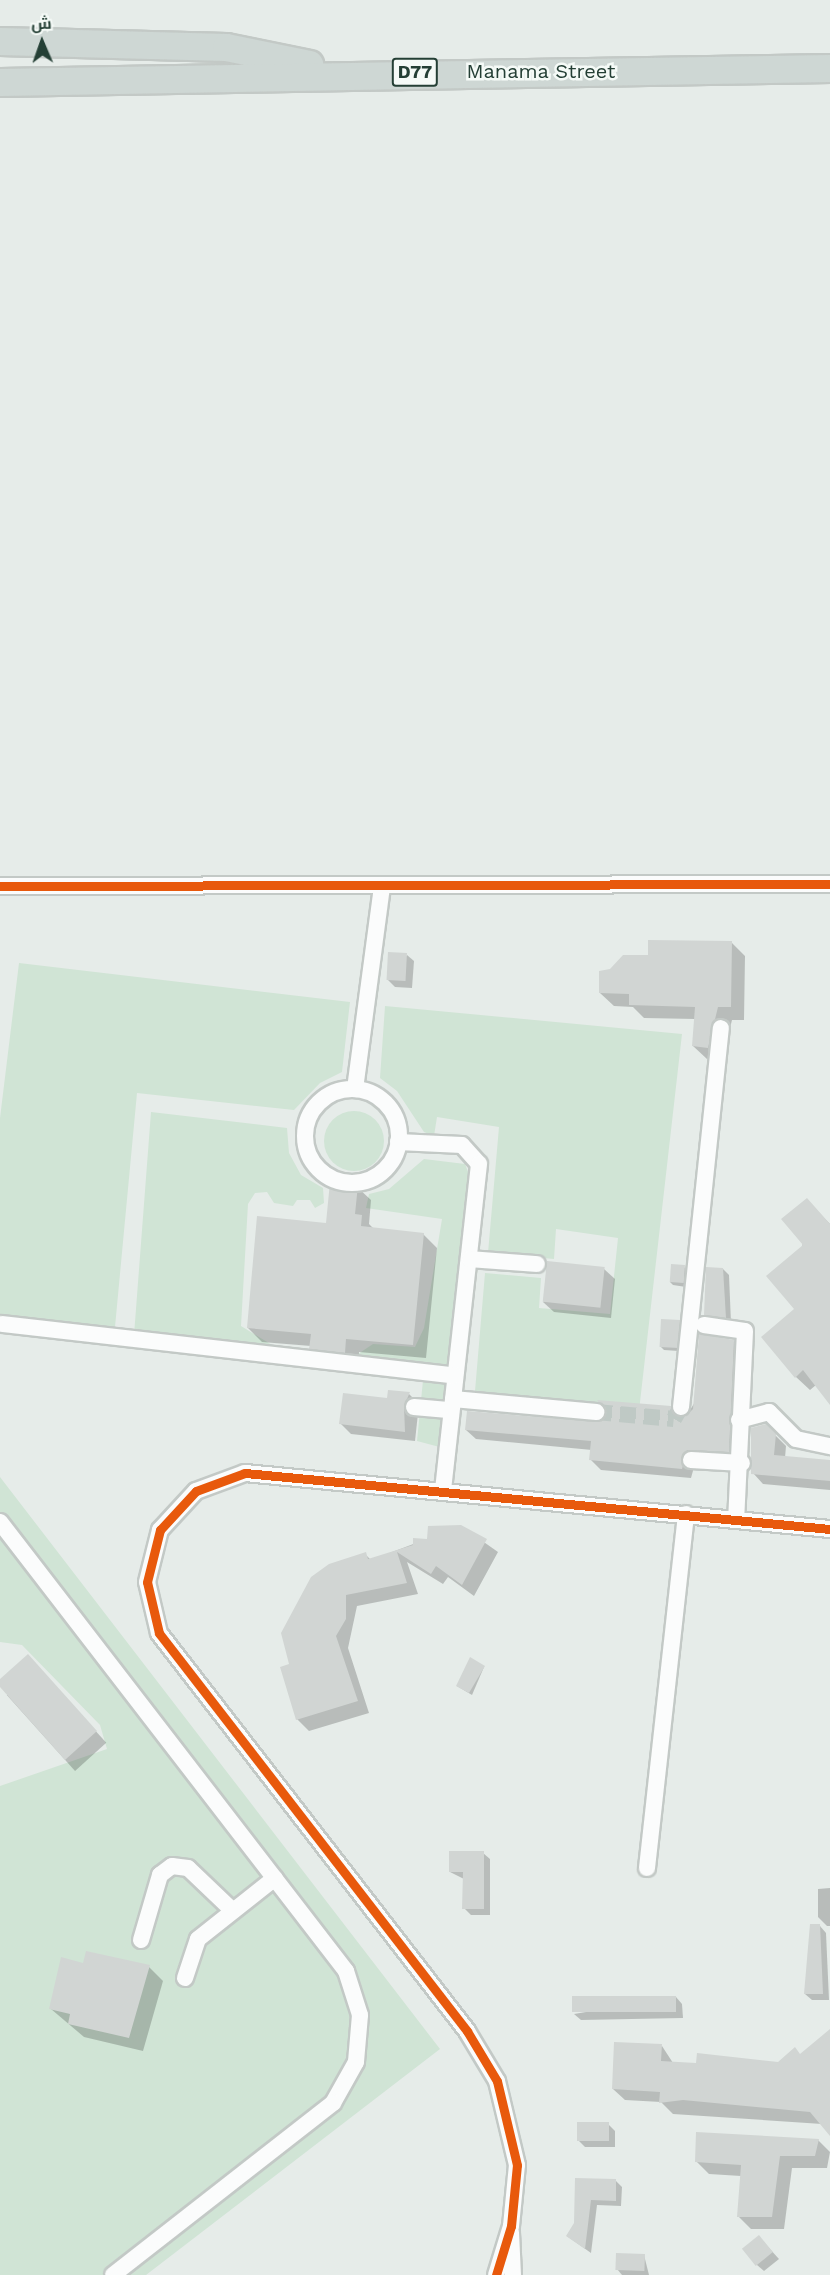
<!DOCTYPE html>
<meta charset="utf-8">
<style>
body{margin:0}
#map{position:relative;width:830px;height:2275px;overflow:hidden;background:#e6ece9;font-family:"Work Sans",Cairo,sans-serif}
div>[style]{position:absolute}
.green>*{inset:0;background:#d0e4d5}
.round{border-radius:50%}
.shadow>*{inset:0;background:#0003;transform-origin:0 0}
.building>*{inset:0;background:#d1d5d3;transform-origin:0 0}
.street-tunnel>*{height:16px;margin-top:-8px;transform-origin:0;background:repeating-linear-gradient(90deg,#bfc9c5 0 16px,transparent 0 24px)}
.roads{filter:drop-shadow(2px 0 #c3c9c6) drop-shadow(-2px 0 #c3c9c6) drop-shadow(0 2px #c3c9c6) drop-shadow(0 -2px #c3c9c6)}
.street>*{height:16px;margin:-8px;padding:0 8px;transform-origin:8px;border-radius:8px;background:#fbfcfc}
.street>.ring{margin:-8px;padding:0;box-sizing:content-box;background:none;border:16px solid #fbfcfc;border-radius:50%}
.primary>*{height:27px;margin:-13.5px;padding:0 13.5px;transform-origin:13.5px;border-radius:13.5px;background:#ced7d4}
.cycleway>*{height:9px;margin:-4.5px;padding:0 4.5px;transform-origin:4.5px;border-radius:4.5px;background:#e8590c}
span{translate:-50% -50%;white-space:nowrap;text-align:center;line-height:1.15;-webkit-text-stroke:5px #f5faf7;paint-order:stroke}
.shield-label span{padding:2px 4px;background:#f5faf7;border:2px solid;border-radius:4px;-webkit-text-stroke-width:0}
.shield-label{font-size:18px;color:#243f35;font-weight:700}
.street-label{font-size:20px;color:#243f35}
.north{position:absolute;left:12px;top:12px;width:60px;height:60px;-webkit-text-stroke:4px #f5faf7;paint-order:stroke;rotate:358deg;font-size:16px;font-weight:700;line-height:24px;text-align:center;color:#243f35}
.north::after{content:'';display:block;margin:auto;width:21px;height:27px;background:#243f35;clip-path:polygon(50% 0,100% 100%,50% 72%,0 100%)}
</style>
<div id="map">
<div class="green">
<div style="clip-path:polygon(19px 963px,350px 1002px,342px 1072px,320px 1083px,294px 1110px,137px 1093px,115px 1327px,0 1318px,0 1118px)"></div>
<div style="clip-path:polygon(385px 1006px,682px 1034px,639px 1411px,475px 1391px,485px 1273px,541px 1278px,539px 1308px,610px 1314px,618px 1238px,556px 1229px,554px 1259px,488px 1253px,499px 1127px,437px 1117px,434px 1136px,424px 1132px,397px 1091px,380px 1078px)"></div>
<div class="round" style="left:324px;top:1111px;width:60px;height:60px"></div>
<div style="clip-path:polygon(151px 1112px,287px 1128px,289px 1153px,301px 1175px,323px 1188px,324px 1203px,315px 1208px,310px 1200px,297px 1200px,293px 1206px,274px 1203px,267px 1192px,255px 1193px,248px 1204px,241px 1326px,282px 1351px,134px 1335px)"></div>
<div style="clip-path:polygon(424px 1159px,465px 1164px,474px 1187px,447px 1449px,417px 1441px,424px 1370px,346px 1362px,373px 1344px,415px 1347px,424px 1328px,442px 1219px,366px 1208px,369px 1194px,389px 1189px)"></div>
<div style="clip-path:polygon(0 1477px,440px 2049px,146px 2275px,0 2275px,0 1786px,107px 1749px,100px 1725px,22px 1645px,0 1642px)"></div>
</div>
<div class="shadow">
<div style="clip-path:polygon(732px 943px,745px 956px,744px 1020px,732px 1020px,722px 1060px,707px 1059px,693px 1046px,695px 1019px,644px 1018px,633px 1007px,614px 1006px,600px 993px,649px 956px)"></div>
<div style="clip-path:polygon(407px 955px,414px 961px,412px 988px,395px 987px,388px 980px)"></div>
<div style="clip-path:polygon(357px 1187px,371px 1200px,369px 1224px,374px 1229px,423px 1234px,437px 1248px,426px 1358px,359px 1352px,358px 1366px,325px 1362px,311px 1346px,262px 1342px,248px 1328px)"></div>
<div style="clip-path:polygon(807px 1200px,830px 1224px,830px 1402px,816px 1385px,810px 1390px,796px 1377px,796px 1309px)"></div>
<div style="clip-path:polygon(685px 1267px,686px 1287px,673px 1285px,670px 1282px)"></div>
<div style="clip-path:polygon(604px 1269px,615px 1279px,611px 1318px,554px 1312px,543px 1302px)"></div>
<div style="clip-path:polygon(723px 1269px,729px 1275px,731px 1323px,706px 1314px)"></div>
<div style="clip-path:polygon(679px 1322px,679px 1351px,664px 1350px,661px 1347px)"></div>
<div style="clip-path:polygon(733px 1341px,743px 1351px,738px 1461px,696px 1460px,691px 1478px,601px 1470px,591px 1460px,592px 1450px,476px 1439px,466px 1430px,601px 1423px,670px 1408px,685px 1418px)"></div>
<div style="clip-path:polygon(409px 1394px,419px 1404px,415px 1441px,351px 1434px,341px 1424px)"></div>
<div style="clip-path:polygon(765px 1425px,786px 1446px,785px 1458px,830px 1462px,830px 1490px,763px 1484px,753px 1473px)"></div>
<div style="clip-path:polygon(461px 1526px,498px 1552px,474px 1596px,448px 1577px,443px 1584px,407px 1562px,418px 1594px,357px 1606px,348px 1648px,369px 1713px,309px 1731px,297px 1719px,290px 1665px,365px 1554px,371px 1560px)"></div>
<div style="left:38px;top:1667px;width:102px;height:42px;rotate:48deg"></div>
<div style="clip-path:polygon(484px 1667px,472px 1695px,457px 1686px)"></div>
<div style="clip-path:polygon(483px 1853px,490px 1859px,490px 1915px,471px 1915px,464px 1908px,464px 1879px,450px 1872px)"></div>
<div style="clip-path:polygon(830px 1888px,830px 1926px,827px 1926px,818px 1917px,818px 1889px)"></div>
<div style="clip-path:polygon(820px 1926px,826px 1933px,829px 2000px,812px 2000px,805px 1994px)"></div>
<div style="clip-path:polygon(84px 1964px,149px 1967px,163px 1981px,143px 2051px,84px 2037px,51px 2009px)"></div>
<div style="clip-path:polygon(676px 1997px,682px 2004px,683px 2018px,581px 2020px,574px 2014px)"></div>
<div style="clip-path:polygon(830px 2031px,830px 2133px,822px 2124px,673px 2114px,661px 2102px,625px 2100px,613px 2089px,662px 2046px,673px 2063px,779px 2063px,801px 2055px)"></div>
<div style="clip-path:polygon(608px 2124px,615px 2131px,615px 2147px,585px 2147px,578px 2140px)"></div>
<div style="clip-path:polygon(818px 2140px,830px 2152px,827px 2168px,792px 2168px,784px 2229px,751px 2229px,738px 2216px,741px 2176px,709px 2174px,696px 2161px)"></div>
<div style="clip-path:polygon(576px 2180px,616px 2181px,622px 2187px,621px 2206px,597px 2205px,591px 2253px,567px 2236px,575px 2224px)"></div>
<div style="clip-path:polygon(759px 2237px,779px 2259px,764px 2271px,757px 2265px)"></div>
<div style="clip-path:polygon(644px 2255px,649px 2275px,622px 2275px,617px 2269px)"></div>
</div>
<div class="building">
<div style="clip-path:polygon(648px 940px,732px 941px,731px 1007px,718px 1007px,708px 1048px,692px 1046px,695px 1007px,629px 1005px,629px 994px,599px 993px,599px 971px,610px 969px,623px 955px,648px 955px)"></div>
<div style="left:388px;top:952px;width:19px;height:28px;rotate:3deg"></div>
<div style="clip-path:polygon(330px 1182px,358px 1185px,355px 1214px,362px 1215px,361px 1226px,424px 1233px,413px 1345px,346px 1339px,345px 1353px,309px 1349px,311px 1334px,247px 1328px,257px 1216px,326px 1223px)"></div>
<div style="clip-path:polygon(807px 1198px,830px 1224px,830px 1405px,803px 1370px,795px 1378px,761px 1337px,794px 1309px,766px 1276px,803px 1245px,781px 1219px)"></div>
<div style="left:547px;top:1261px;width:58px;height:41px;rotate:6deg"></div>
<div style="left:671px;top:1264px;width:14px;height:18px;rotate:4deg"></div>
<div style="clip-path:polygon(706px 1267px,723px 1268px,726px 1318px,704px 1315px)"></div>
<div style="left:661px;top:1319px;width:19px;height:28px;rotate:3deg"></div>
<div style="clip-path:polygon(699px 1334px,734px 1340px,729px 1452px,687px 1450px,682px 1469px,589px 1460px,591px 1441px,465px 1430px,467px 1411px,600px 1422px,606px 1412px,597px 1400px,671px 1406px,675px 1416px,685px 1417px,693px 1409px)"></div>
<div style="clip-path:polygon(388px 1390px,410px 1392px,404px 1406px,405px 1432px,339px 1424px,343px 1393px,387px 1398px)"></div>
<div style="clip-path:polygon(766px 1424px,776px 1434px,774px 1455px,830px 1460px,830px 1481px,751px 1474px,751px 1428px)"></div>
<div style="clip-path:polygon(461px 1525px,487px 1539px,462px 1585px,436px 1566px,431px 1574px,397px 1552px,407px 1583px,346px 1595px,346px 1619px,336px 1636px,358px 1701px,296px 1720px,280px 1667px,289px 1664px,281px 1633px,311px 1577px,329px 1564px,366px 1552px,368px 1559px,413px 1545px,413px 1538px,427px 1539px,428px 1526px)"></div>
<div style="clip-path:polygon(28px 1654px,97px 1731px,65px 1760px,0 1687px,0 1679px)"></div>
<div style="clip-path:polygon(470px 1657px,485px 1666px,469px 1693px,456px 1686px)"></div>
<div style="clip-path:polygon(449px 1851px,484px 1851px,484px 1909px,462px 1909px,463px 1872px,449px 1872px)"></div>
<div style="clip-path:polygon(810px 1924px,820px 1924px,823px 1994px,804px 1994px)"></div>
<div style="clip-path:polygon(86px 1951px,150px 1965px,129px 2038px,68px 2024px,70px 2014px,49px 2009px,61px 1957px,83px 1963px)"></div>
<div style="left:676px;top:1996px;width:16px;height:104px;rotate:90deg"></div>
<div style="clip-path:polygon(830px 2029px,830px 2136px,810px 2112px,683px 2100px,659px 2103px,660px 2092px,612px 2089px,614px 2042px,662px 2044px,661px 2061px,696px 2063px,697px 2053px,778px 2062px,795px 2047px,800px 2054px)"></div>
<div style="left:577px;top:2122px;width:32px;height:19px"></div>
<div style="clip-path:polygon(696px 2132px,819px 2139px,815px 2156px,780px 2156px,772px 2217px,737px 2217px,741px 2165px,695px 2162px)"></div>
<div style="clip-path:polygon(575px 2178px,616px 2179px,616px 2201px,591px 2200px,585px 2249px,566px 2236px,574px 2223px)"></div>
<div style="left:759px;top:2235px;width:22px;height:22px;rotate:51deg"></div>
<div style="left:616px;top:2253px;width:29px;height:17px;rotate:2deg"></div>
</div>
<div class="street-tunnel">
<div style="left:596px;top:1412px;width:78px;rotate:5.1deg"></div>
<div style="left:674px;top:1419px;width:14px;rotate:-60deg"></div>
</div>
<div class="roads">
<div class="street">
<div style="left:0;top:886px;width:830px;rotate:-0.14deg"></div>
<div style="left:355px;top:1089px;width:204px;rotate:-82.4deg"></div>
<div class="ring" style="left:305px;top:1089px;width:78px;height:78px"></div>
<div style="left:398px;top:1142px;width:64px;rotate:2.7deg"></div>
<div style="left:462px;top:1145px;width:25px;rotate:48deg"></div>
<div style="left:479px;top:1164px;width:328px;rotate:96.3deg"></div>
<div style="left:470px;top:1259px;width:67px;rotate:4.3deg"></div>
<div style="left:2px;top:1324px;width:456px;rotate:6.5deg"></div>
<div style="left:704px;top:1325px;width:41px;rotate:8.3deg"></div>
<div style="left:745px;top:1331px;width:188px;rotate:92.7deg"></div>
<div style="left:453px;top:1399px;width:144px;rotate:5.2deg"></div>
<div style="left:414px;top:1407px;width:37px;rotate:5deg"></div>
<div style="left:681px;top:1407px;width:381px;rotate:-84deg"></div>
<div style="left:739px;top:1420px;width:31px;rotate:-15deg"></div>
<div style="left:769px;top:1412px;width:38px;rotate:45deg"></div>
<div style="left:796px;top:1439px;width:35px;rotate:12deg"></div>
<div style="left:691px;top:1460px;width:51px;rotate:3.4deg"></div>
<div style="left:0;top:1522px;width:567px;rotate:52.38deg"></div>
<div style="left:346px;top:1971px;width:46px;rotate:72.3deg"></div>
<div style="left:360px;top:2015px;width:47px;rotate:94.9deg"></div>
<div style="left:356px;top:2062px;width:47px;rotate:119.3deg"></div>
<div style="left:333px;top:2103px;width:279px;rotate:142deg"></div>
<div style="left:647px;top:1868px;width:356px;rotate:-83.7deg"></div>
<div style="left:141px;top:1940px;width:68px;rotate:-73.7deg"></div>
<div style="left:160px;top:1875px;width:15px;rotate:-37deg"></div>
<div style="left:172px;top:1866px;width:16px;rotate:7deg"></div>
<div style="left:188px;top:1868px;width:62px;rotate:43.7deg"></div>
<div style="left:185px;top:1978px;width:41px;rotate:-71.6deg"></div>
<div style="left:198px;top:1939px;width:98px;rotate:-38.4deg"></div>
<div style="left:511px;top:2233px;width:42px;rotate:87.3deg"></div>
<div style="left:496px;top:2275px;width:51px;rotate:-73deg"></div>
<div style="left:511px;top:2226px;width:61px;rotate:-84.4deg"></div>
<div style="left:517px;top:2165px;width:86px;rotate:-103.4deg"></div>
<div style="left:497px;top:2081px;width:58px;rotate:-121deg"></div>
<div style="left:467px;top:2031px;width:503px;rotate:-127.74deg"></div>
<div style="left:159px;top:1633px;width:52px;rotate:-103.2deg"></div>
<div style="left:147px;top:1582px;width:54px;rotate:-76deg"></div>
<div style="left:160px;top:1530px;width:53px;rotate:-47.3deg"></div>
<div style="left:196px;top:1491px;width:52px;rotate:-20.2deg"></div>
<div style="left:245px;top:1473px;width:588px;rotate:5.47deg"></div>
</div>
<div class="primary">
<div style="left:0;top:41px;width:226px;rotate:1.5deg"></div>
<div style="left:226px;top:47px;width:85px;rotate:11.6deg"></div>
<div style="left:0;top:82px;width:830px;rotate:-0.97deg"></div>
</div>
</div>
<div class="cycleway">
<div style="left:0;top:886px;width:830px;rotate:-0.14deg"></div>
<div style="left:496px;top:2275px;width:51px;rotate:-73deg"></div>
<div style="left:511px;top:2226px;width:61px;rotate:-84.4deg"></div>
<div style="left:517px;top:2165px;width:86px;rotate:-103.4deg"></div>
<div style="left:497px;top:2081px;width:58px;rotate:-121deg"></div>
<div style="left:467px;top:2031px;width:503px;rotate:-127.74deg"></div>
<div style="left:159px;top:1633px;width:52px;rotate:-103.2deg"></div>
<div style="left:147px;top:1582px;width:54px;rotate:-76deg"></div>
<div style="left:160px;top:1530px;width:53px;rotate:-47.3deg"></div>
<div style="left:196px;top:1491px;width:52px;rotate:-20.2deg"></div>
<div style="left:245px;top:1473px;width:588px;rotate:5.47deg"></div>
</div>
<div class="shield-label">
<span style="left:415px;top:72px">D77</span>
</div>
<div class="street-label">
<span style="left:541px;top:71px">Manama Street</span>
</div>
<div class="north">ش</div>
</div>
